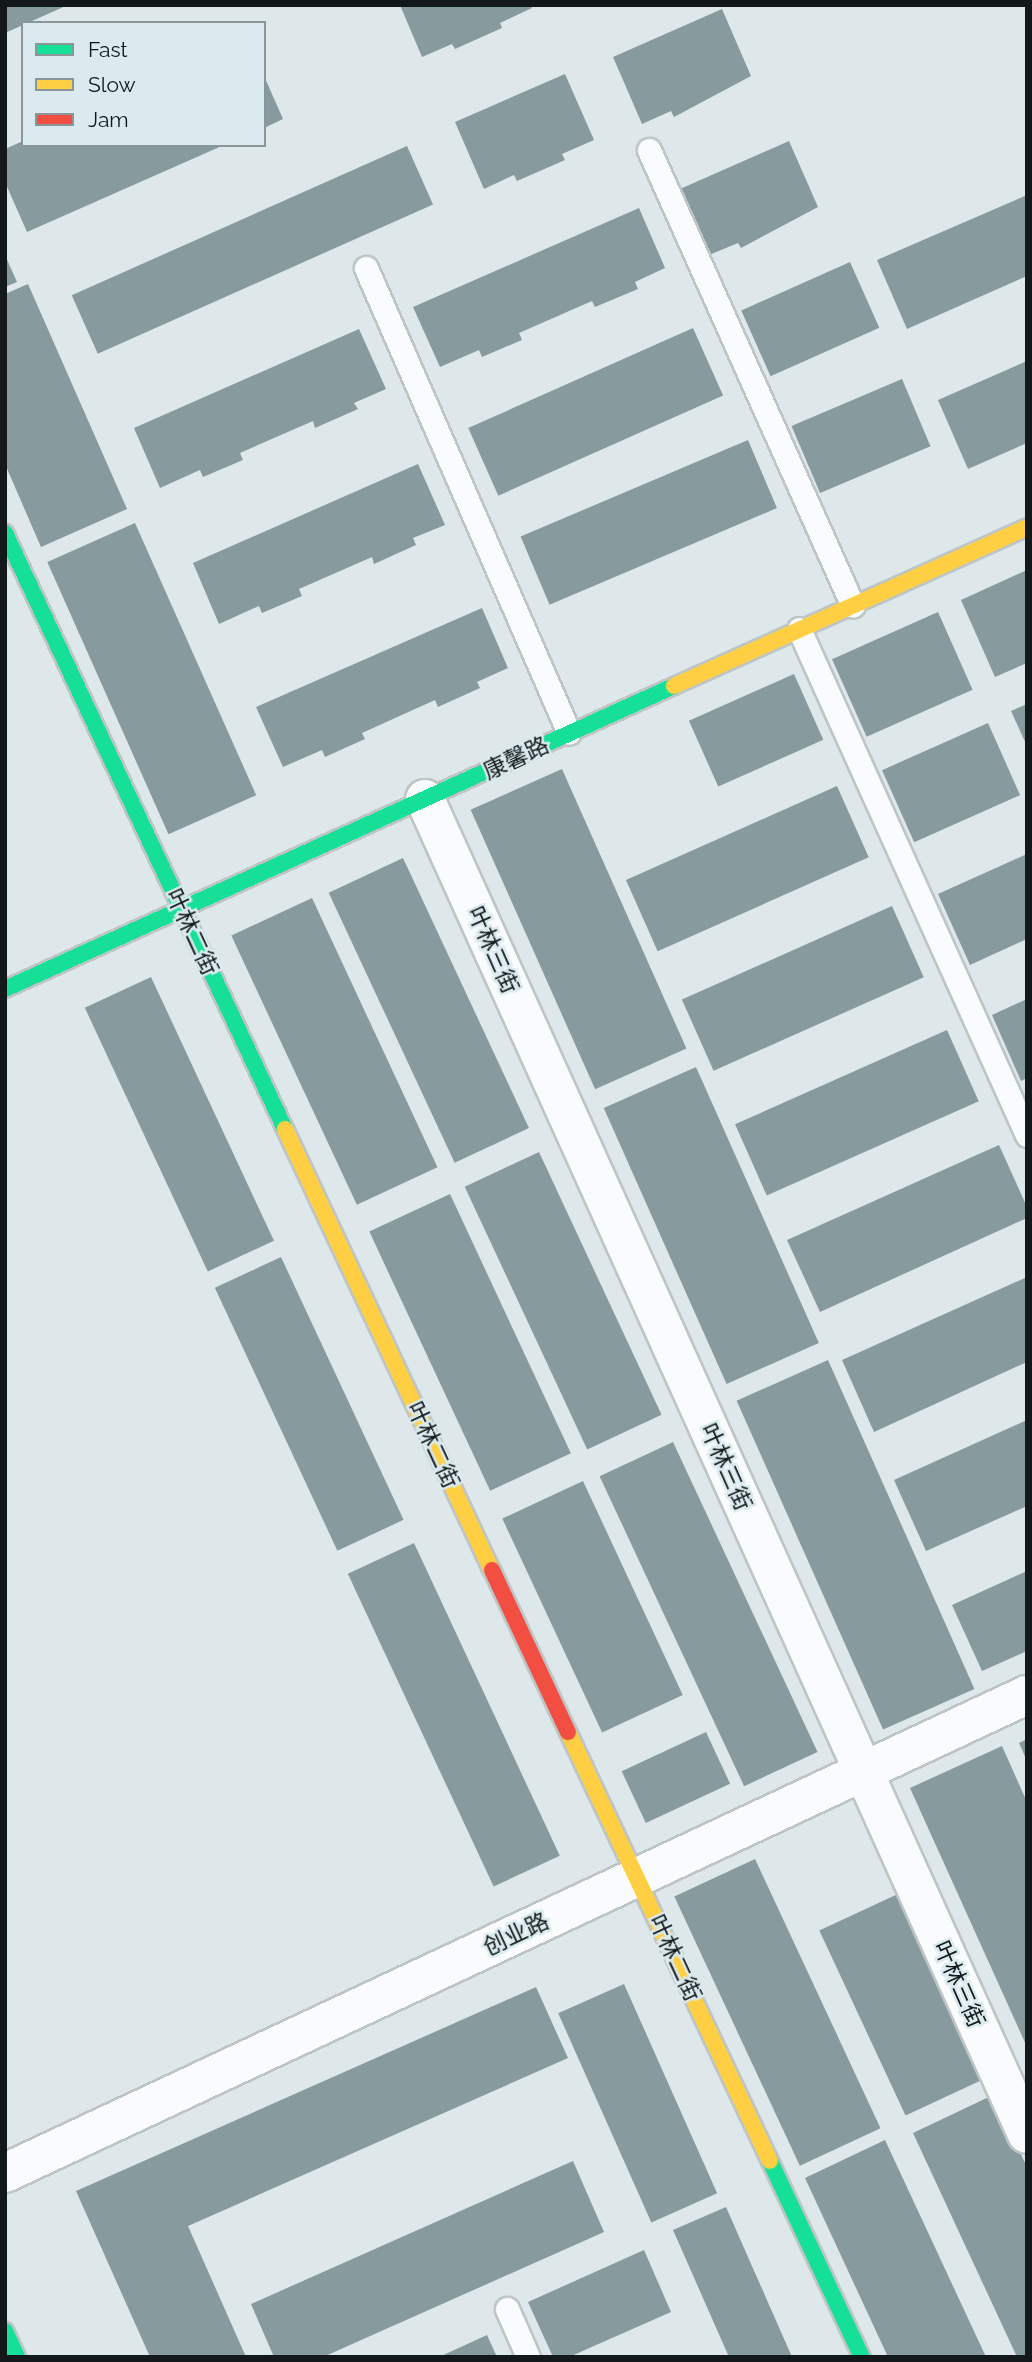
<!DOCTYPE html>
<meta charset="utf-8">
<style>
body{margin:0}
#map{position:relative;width:1032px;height:2362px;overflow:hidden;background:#dee7ea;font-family:Raleway,"Noto Sans SC",sans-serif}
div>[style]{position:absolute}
.building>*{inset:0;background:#879a9e;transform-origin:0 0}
.roads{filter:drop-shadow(2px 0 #bdc5c6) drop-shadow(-2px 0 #bdc5c6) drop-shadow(0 2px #bdc5c6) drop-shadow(0 -2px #bdc5c6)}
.lane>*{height:23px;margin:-11.5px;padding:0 11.5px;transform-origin:11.5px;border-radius:11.5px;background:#fafbfc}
.street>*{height:38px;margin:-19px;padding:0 19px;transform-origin:19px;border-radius:19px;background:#fafbfc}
.fast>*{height:16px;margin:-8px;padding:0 8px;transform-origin:8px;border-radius:8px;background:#16e098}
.slow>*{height:16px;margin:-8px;padding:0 8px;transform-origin:8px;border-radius:8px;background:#ffcf43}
.jam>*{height:16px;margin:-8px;padding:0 8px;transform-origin:8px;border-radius:8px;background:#f24e42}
span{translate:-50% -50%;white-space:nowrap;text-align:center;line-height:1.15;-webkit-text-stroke:5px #daeaee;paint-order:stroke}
.street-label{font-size:23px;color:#13191a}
.frame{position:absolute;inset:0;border:7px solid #13191a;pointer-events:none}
.legend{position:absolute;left:21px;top:21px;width:245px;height:126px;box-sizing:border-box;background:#daeaee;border:2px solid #8a9699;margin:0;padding:9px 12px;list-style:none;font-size:21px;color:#13191a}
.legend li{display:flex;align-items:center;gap:14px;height:35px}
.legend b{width:35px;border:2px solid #8a9699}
</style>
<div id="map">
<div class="building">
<div style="clip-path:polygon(5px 5px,68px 5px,5px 33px)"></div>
<div style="clip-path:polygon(400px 5px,530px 5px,532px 8px,500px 23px,502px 28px,455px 49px,452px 44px,422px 57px)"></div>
<div style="clip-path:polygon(722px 9px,751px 76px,674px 117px,671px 111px,642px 124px,613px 57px)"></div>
<div style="clip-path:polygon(565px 74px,594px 140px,562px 154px,565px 160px,517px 181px,514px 175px,484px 189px,455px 122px)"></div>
<div style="clip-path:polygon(264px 76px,283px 119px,264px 128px)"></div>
<div style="clip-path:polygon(23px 141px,23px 145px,224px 145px,27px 232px,5px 182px,5px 149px)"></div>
<div style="clip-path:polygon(789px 141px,818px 207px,741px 248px,738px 243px,709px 255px,680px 189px)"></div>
<div style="left:407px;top:146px;width:64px;height:367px;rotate:66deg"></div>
<div style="clip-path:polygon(1027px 195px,1027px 276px,907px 329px,877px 260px)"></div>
<div style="clip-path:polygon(639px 208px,665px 268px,635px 282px,638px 289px,595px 307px,592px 301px,519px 333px,522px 340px,482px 357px,479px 350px,440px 367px,413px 307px)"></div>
<div style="clip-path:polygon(5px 255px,17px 282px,5px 287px)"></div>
<div style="left:850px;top:262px;width:72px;height:119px;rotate:66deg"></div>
<div style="clip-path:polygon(28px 284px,127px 509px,41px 547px,5px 464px,5px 294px)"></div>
<div style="left:693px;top:328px;width:74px;height:246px;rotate:66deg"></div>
<div style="clip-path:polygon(359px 329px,386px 389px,354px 403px,358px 409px,315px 428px,313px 421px,240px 453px,243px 460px,203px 477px,200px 470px,160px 488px,134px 428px)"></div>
<div style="clip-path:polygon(1027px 361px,1027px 443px,968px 469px,938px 400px)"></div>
<div style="left:902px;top:379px;width:73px;height:120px;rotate:67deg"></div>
<div style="left:748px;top:440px;width:74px;height:247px;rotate:67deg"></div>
<div style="clip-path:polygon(418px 464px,445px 525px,413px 538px,416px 545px,374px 564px,372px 557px,299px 589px,302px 596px,262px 613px,259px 606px,219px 624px,193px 563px)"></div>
<div style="left:135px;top:523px;width:298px;height:96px;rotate:66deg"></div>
<div style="clip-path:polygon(1027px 570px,1027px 663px,995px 677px,961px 600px)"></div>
<div style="clip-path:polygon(482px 608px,508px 668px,477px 682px,480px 688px,438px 707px,435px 700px,362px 733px,365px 739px,325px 757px,322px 750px,283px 767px,256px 707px)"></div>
<div style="left:938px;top:612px;width:85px;height:116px;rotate:66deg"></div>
<div style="left:794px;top:674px;width:72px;height:115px;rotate:66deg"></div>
<div style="clip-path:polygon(1027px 704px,1027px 746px,1011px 711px)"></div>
<div style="left:988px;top:723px;width:79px;height:116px;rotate:66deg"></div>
<div style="left:562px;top:769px;width:306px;height:100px;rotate:66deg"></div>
<div style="left:837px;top:786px;width:78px;height:231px;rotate:66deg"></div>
<div style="clip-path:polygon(1027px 854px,1027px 939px,970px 965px,938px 894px)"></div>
<div style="left:403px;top:858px;width:298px;height:82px;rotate:65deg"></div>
<div style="left:312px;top:898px;width:297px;height:89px;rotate:65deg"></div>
<div style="left:892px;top:906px;width:78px;height:230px;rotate:66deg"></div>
<div style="left:151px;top:977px;width:291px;height:73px;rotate:65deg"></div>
<div style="clip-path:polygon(1027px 999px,1027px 1078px,1021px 1081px,992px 1015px)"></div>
<div style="left:947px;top:1030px;width:78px;height:232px;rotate:66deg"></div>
<div style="left:696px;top:1067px;width:302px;height:101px;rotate:66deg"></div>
<div style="clip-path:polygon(999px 1145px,1027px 1207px,1027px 1218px,820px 1312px,787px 1240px)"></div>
<div style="left:539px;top:1152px;width:290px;height:82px;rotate:65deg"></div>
<div style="left:450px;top:1194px;width:286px;height:89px;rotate:65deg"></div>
<div style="left:281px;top:1257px;width:290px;height:73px;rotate:65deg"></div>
<div style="clip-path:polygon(1027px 1277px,1027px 1362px,874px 1432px,842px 1360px)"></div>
<div style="left:828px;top:1360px;width:360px;height:100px;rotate:66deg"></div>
<div style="clip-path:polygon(1027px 1420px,1027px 1506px,926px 1551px,894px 1480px)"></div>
<div style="left:673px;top:1442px;width:342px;height:81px;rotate:65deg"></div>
<div style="left:583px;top:1481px;width:236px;height:89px;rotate:65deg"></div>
<div style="left:414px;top:1543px;width:345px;height:73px;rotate:65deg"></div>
<div style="clip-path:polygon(1027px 1571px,1027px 1651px,982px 1671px,952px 1605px)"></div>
<div style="left:706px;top:1732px;width:57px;height:93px;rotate:65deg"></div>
<div style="clip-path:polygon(1027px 1739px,1027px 1761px,1019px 1743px)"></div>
<div style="clip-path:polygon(1002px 1746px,1027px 1802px,1027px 2047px,910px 1788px)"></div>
<div style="left:755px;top:1859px;width:297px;height:89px;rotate:65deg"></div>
<div style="left:900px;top:1893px;width:204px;height:89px;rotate:65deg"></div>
<div style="left:624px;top:1984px;width:229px;height:72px;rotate:66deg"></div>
<div style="clip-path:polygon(536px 1987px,568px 2058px,188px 2226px,246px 2357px,150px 2357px,76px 2191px)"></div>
<div style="clip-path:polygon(993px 2095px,1027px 2167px,1027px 2357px,1017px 2357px,913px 2133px)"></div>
<div style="clip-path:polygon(885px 2140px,986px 2357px,888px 2357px,805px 2178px)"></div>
<div style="clip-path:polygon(573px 2161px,604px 2232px,323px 2357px,274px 2357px,251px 2304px)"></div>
<div style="clip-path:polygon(726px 2207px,792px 2357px,729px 2357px,673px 2230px)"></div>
<div style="clip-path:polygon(644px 2250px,671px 2312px,569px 2357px,553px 2357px,528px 2302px)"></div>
<div style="clip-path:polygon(487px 2335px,497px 2357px,439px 2357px)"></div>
</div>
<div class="roads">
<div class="lane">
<div style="left:649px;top:150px;width:499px;rotate:65.9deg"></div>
<div style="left:366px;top:268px;width:507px;rotate:66.42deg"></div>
<div style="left:799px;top:629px;width:555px;rotate:65.74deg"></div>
<div style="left:507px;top:2309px;width:52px;rotate:66.4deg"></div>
</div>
<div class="street">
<div style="left:425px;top:799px;width:1464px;rotate:65.73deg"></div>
<div style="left:5px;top:2173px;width:1128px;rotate:-25.07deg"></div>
</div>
<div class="fast">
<div style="left:5px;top:533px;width:658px;rotate:64.84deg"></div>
<div style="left:5px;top:989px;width:734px;rotate:-24.37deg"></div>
<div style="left:770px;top:2161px;width:217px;rotate:64.9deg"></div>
<div style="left:5px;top:2331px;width:29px;rotate:65deg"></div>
</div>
<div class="slow">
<div style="left:674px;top:686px;width:387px;rotate:-24.2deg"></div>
<div style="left:285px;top:1129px;width:487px;rotate:64.9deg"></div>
<div style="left:568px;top:1732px;width:474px;rotate:64.8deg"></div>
</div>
<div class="jam">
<div style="left:492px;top:1570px;width:179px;rotate:64.9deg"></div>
</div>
</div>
<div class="street-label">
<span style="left:516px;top:758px;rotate:-25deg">康馨路</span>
<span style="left:192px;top:932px;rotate:65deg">叶林二街</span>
<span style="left:493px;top:950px;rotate:66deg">叶林三街</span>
<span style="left:433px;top:1445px;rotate:65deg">叶林二街</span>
<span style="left:726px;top:1467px;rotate:66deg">叶林三街</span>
<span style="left:516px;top:1934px;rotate:-25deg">创业路</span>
<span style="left:675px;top:1958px;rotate:65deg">叶林二街</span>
<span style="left:959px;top:1984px;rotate:66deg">叶林三街</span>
</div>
<div class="frame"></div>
<ul class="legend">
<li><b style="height:9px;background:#16e098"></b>Fast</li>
<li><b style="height:9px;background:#ffcf43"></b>Slow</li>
<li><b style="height:9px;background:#f24e42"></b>Jam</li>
</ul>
</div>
